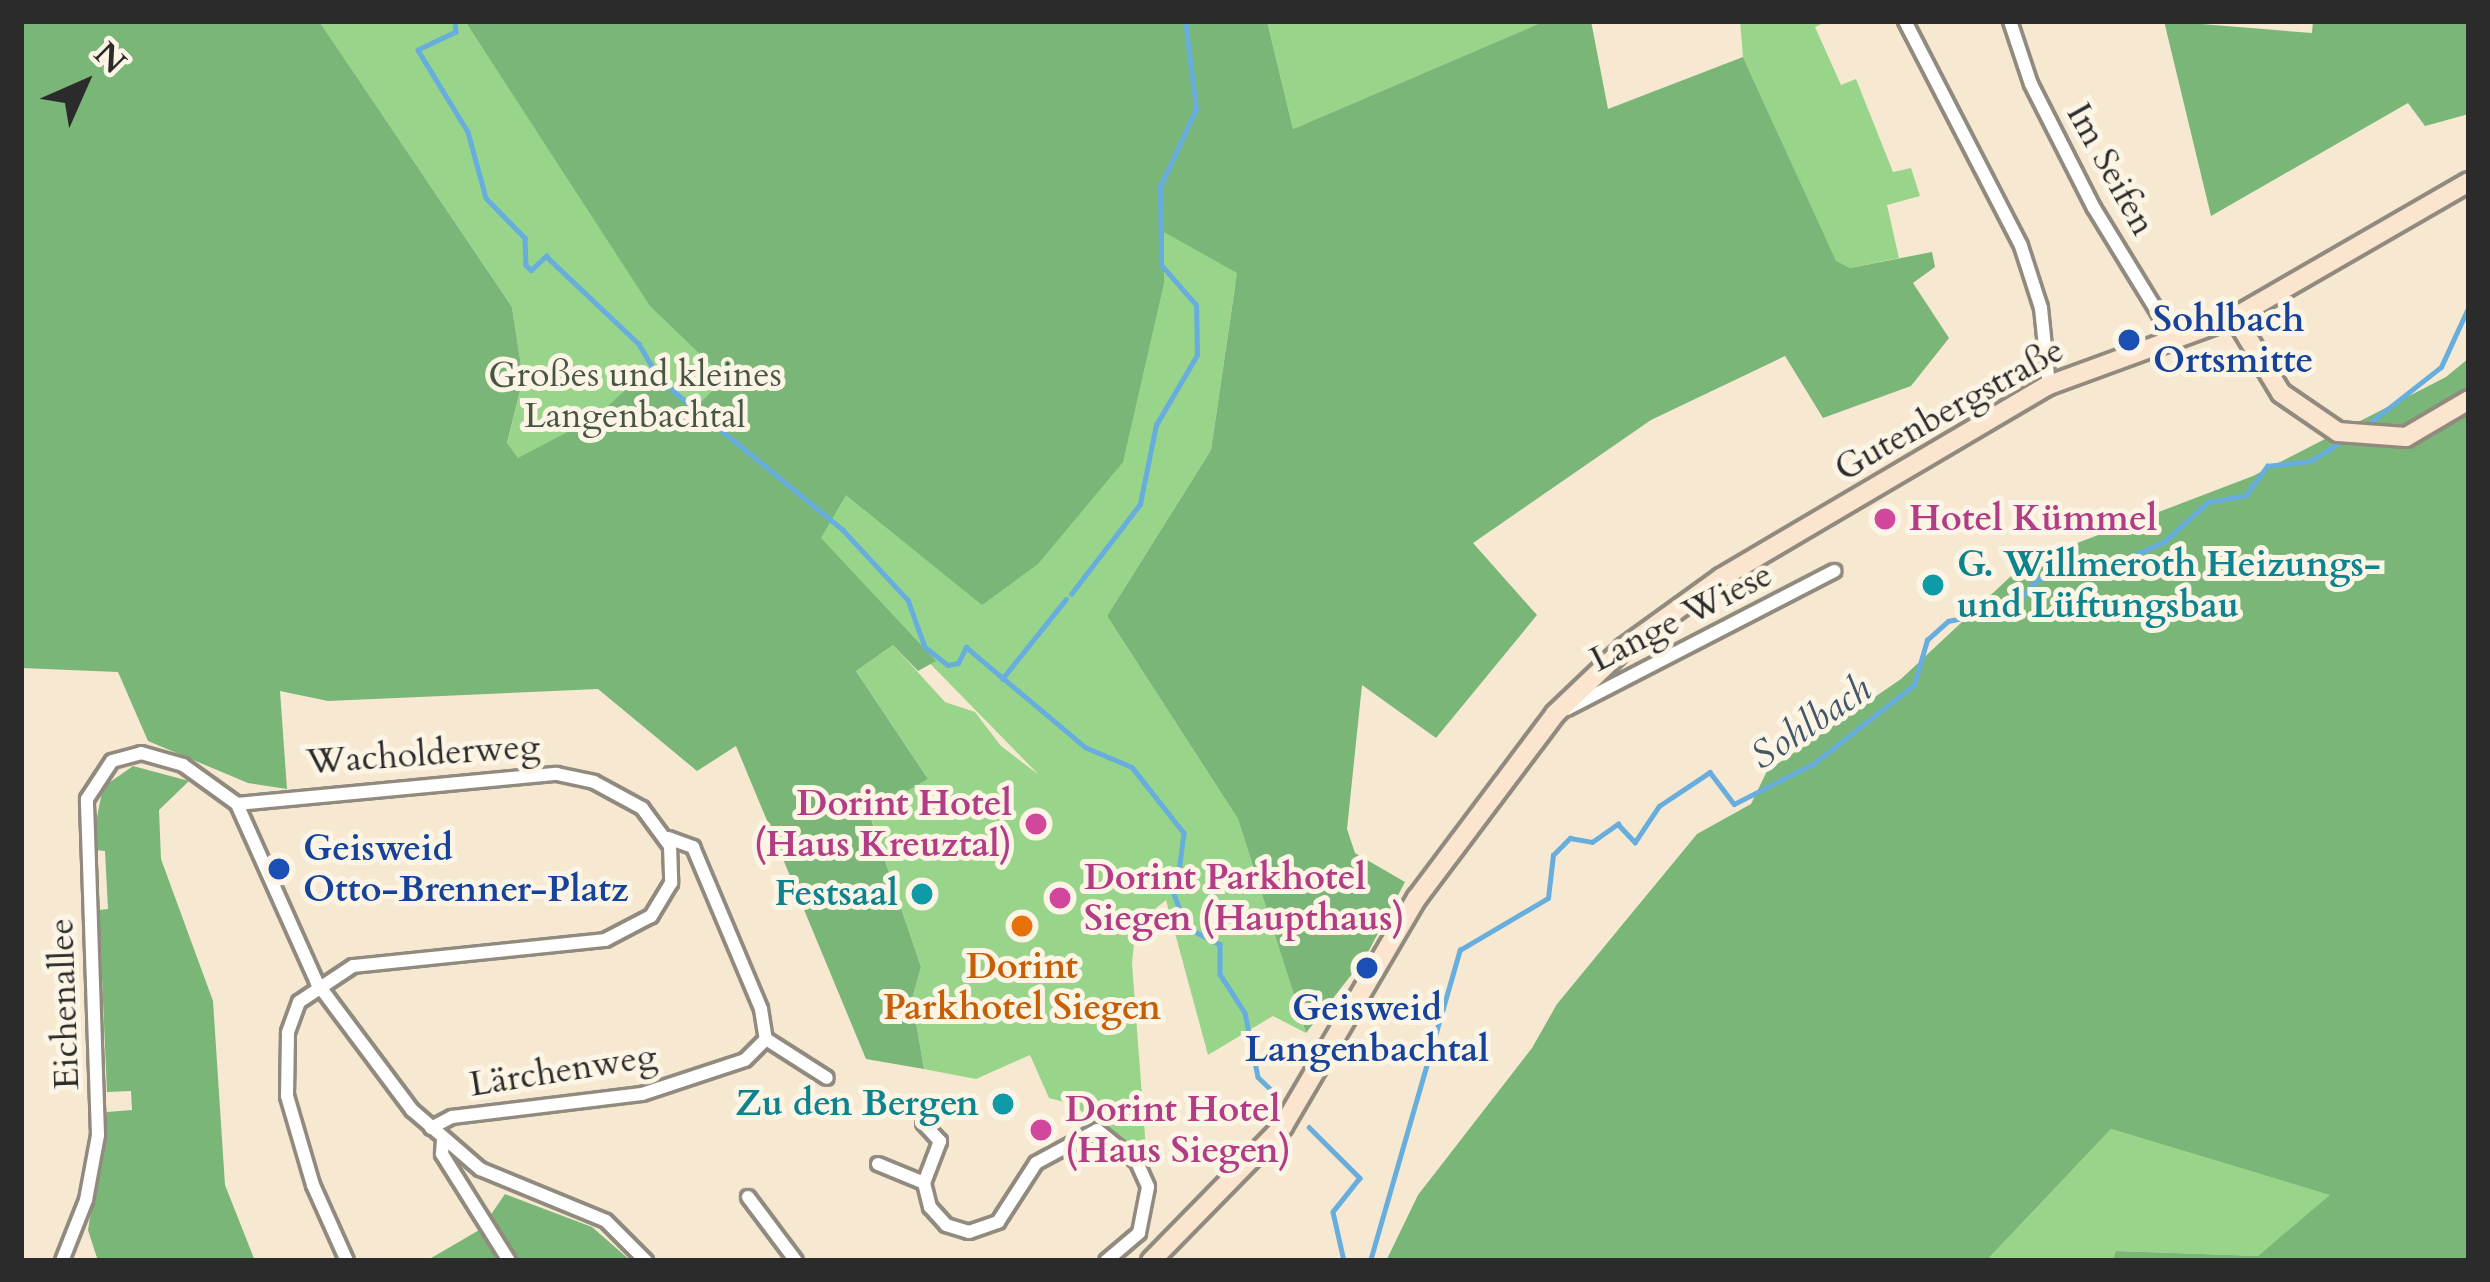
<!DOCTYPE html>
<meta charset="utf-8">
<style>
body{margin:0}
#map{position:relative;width:2490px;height:1282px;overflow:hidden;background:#f7e9d1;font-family:Cardo,serif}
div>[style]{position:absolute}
.green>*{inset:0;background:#98d58b}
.forest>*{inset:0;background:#7ab677}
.stream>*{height:4.5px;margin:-2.25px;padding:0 2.25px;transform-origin:2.25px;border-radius:2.25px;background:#67addd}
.roads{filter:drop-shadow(3px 0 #918a7e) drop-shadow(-3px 0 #918a7e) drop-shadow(0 3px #918a7e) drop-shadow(0 -3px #918a7e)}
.street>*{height:12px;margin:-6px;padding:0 6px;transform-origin:6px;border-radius:6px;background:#fff}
.secondary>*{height:18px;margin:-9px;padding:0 9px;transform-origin:9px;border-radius:9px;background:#fbe5cf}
.dots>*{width:33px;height:33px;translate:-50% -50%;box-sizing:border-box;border:6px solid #fcf5e5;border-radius:50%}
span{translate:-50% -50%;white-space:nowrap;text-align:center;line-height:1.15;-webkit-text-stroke:10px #fcf5e5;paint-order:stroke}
.street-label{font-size:36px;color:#2b2b2b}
.transit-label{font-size:36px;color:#164399;font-weight:700}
.left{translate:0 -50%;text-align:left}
.park-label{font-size:36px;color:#465643}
.hotel-label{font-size:36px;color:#b23c85;font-weight:700}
.right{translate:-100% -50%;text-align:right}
.culture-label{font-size:36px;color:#0d838f;font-weight:700}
.food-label{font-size:36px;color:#c56008;font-weight:700}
.water-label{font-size:39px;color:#405869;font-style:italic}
.frame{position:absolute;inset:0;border:24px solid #2b2b2b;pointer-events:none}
.north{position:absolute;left:24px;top:24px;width:120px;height:120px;-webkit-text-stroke:9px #fcf5e5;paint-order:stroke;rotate:45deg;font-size:33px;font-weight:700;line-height:48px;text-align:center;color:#2b2b2b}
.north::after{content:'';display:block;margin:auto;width:42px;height:54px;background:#2b2b2b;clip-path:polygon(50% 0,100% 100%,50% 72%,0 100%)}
</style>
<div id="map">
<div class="green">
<div style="clip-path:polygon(319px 21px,465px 21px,609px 239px,986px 591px,1003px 589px,1054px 544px,1132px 111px,1275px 176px,1235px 286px,1211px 450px,1107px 616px,1238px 819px,1306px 1033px,1273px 1016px,1208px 1055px,1166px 900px,1136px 924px,1132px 963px,1146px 1149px,1135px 1152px,1072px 1104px,1049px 1098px,1030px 1055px,976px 1079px,924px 1069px,912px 999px,921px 967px,869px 812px,928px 779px,856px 671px,893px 645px,945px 702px,975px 712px,1001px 746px,1039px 775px,904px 637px,518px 458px,507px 444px,523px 379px,512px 307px)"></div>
<div style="clip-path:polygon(1267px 21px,1545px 21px,1293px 129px)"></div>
<div style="clip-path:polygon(1740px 21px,1828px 21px,1815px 27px,1841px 85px,1856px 79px,1893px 172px,1911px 168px,1920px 196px,1887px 205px,1899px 258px,1850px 268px,1836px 262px,1743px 57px)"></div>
<div style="clip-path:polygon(2111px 1129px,2331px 1195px,2258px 1256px,2117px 1251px,2113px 1261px,1986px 1261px)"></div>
</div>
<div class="forest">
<div style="clip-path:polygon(21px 21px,319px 21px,512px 307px,523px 379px,507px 443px,518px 458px,596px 417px,647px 370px,696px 407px,725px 378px,650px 306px,465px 21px,1267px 21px,1293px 129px,1545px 21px,1591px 21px,1608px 109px,1743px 57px,1836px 261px,1850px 268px,1932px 252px,1935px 267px,1913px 283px,1949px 338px,1911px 386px,1823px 418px,1785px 356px,1651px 420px,1473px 543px,1537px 615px,1436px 738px,1362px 685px,1347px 829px,1355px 853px,1405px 882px,1366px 956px,1306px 1033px,1238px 819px,1107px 616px,1211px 450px,1237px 273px,1164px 232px,1164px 283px,1123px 462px,1038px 564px,982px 605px,846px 495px,821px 538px,936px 661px,918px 671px,893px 645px,856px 671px,928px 779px,869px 813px,921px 967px,912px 999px,924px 1069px,866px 1059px,736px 746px,697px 771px,598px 689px,328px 701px,280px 691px,287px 789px,248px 783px,148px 741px,118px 672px,21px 668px)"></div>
<div style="clip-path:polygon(2164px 21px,2312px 33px,2313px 21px,2469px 21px,2469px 114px,2425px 126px,2408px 103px,2211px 216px)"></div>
<div style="clip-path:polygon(2469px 358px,2469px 1261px,2113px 1261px,2116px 1251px,2258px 1256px,2330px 1195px,2111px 1129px,1986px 1261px,1386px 1261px,1418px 1195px,1532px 1048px,1557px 1004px,1697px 834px,1751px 804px,1767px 771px,1901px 679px,2025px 563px,2253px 476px,2446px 377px)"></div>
<div style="clip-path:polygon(133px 766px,189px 781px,159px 810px,161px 859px,213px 1001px,225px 1185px,255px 1261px,98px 1261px,88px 1230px,107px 1112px,132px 1110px,131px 1091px,107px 1092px,99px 910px,108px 909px,105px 851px,95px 850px,95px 827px,103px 787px)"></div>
<div style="clip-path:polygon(505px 1194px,592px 1227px,631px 1261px,426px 1261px,481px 1229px)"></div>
</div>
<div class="stream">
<div style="left:455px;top:21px;width:11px;rotate:85deg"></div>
<div style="left:456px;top:32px;width:42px;rotate:154.7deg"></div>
<div style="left:418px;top:50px;width:96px;rotate:58.6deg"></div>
<div style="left:468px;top:132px;width:68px;rotate:74.7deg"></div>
<div style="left:486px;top:198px;width:56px;rotate:45.7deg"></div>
<div style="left:525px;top:238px;width:27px;rotate:88deg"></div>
<div style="left:526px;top:265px;width:7px;rotate:45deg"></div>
<div style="left:531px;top:270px;width:21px;rotate:-43deg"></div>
<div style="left:546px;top:256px;width:128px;rotate:43.4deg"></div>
<div style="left:639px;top:344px;width:42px;rotate:59.7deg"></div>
<div style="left:660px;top:380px;width:237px;rotate:39.3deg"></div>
<div style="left:843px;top:530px;width:96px;rotate:47.1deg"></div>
<div style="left:908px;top:600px;width:50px;rotate:70.1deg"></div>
<div style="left:925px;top:647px;width:29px;rotate:38deg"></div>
<div style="left:948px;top:665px;width:10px;rotate:-11deg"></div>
<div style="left:958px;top:663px;width:18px;rotate:-63deg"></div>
<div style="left:966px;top:647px;width:155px;rotate:40deg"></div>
<div style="left:1085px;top:747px;width:51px;rotate:23.1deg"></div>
<div style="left:1132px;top:767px;width:84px;rotate:51.8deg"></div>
<div style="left:1184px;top:833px;width:47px;rotate:97.3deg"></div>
<div style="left:1178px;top:880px;width:19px;rotate:164deg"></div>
<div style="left:1160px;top:885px;width:12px;rotate:14deg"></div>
<div style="left:1172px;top:888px;width:41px;rotate:70.3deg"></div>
<div style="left:1186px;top:927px;width:38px;rotate:27deg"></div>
<div style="left:1220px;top:944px;width:30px;rotate:90deg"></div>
<div style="left:1220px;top:974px;width:46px;rotate:57.3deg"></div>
<div style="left:1245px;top:1013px;width:65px;rotate:78.5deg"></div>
<div style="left:1258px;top:1077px;width:28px;rotate:44deg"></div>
<div style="left:2366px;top:426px;width:95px;rotate:-38.2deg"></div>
<div style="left:2441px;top:367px;width:67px;rotate:-65.3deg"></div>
<div style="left:1071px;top:594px;width:113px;rotate:-52.5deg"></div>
<div style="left:1140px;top:504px;width:81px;rotate:-78.6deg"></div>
<div style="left:1156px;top:425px;width:81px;rotate:-59.6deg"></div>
<div style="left:1197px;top:355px;width:50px;rotate:-91.1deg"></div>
<div style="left:1196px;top:305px;width:53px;rotate:-131.2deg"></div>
<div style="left:1161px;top:265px;width:78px;rotate:-90.7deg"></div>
<div style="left:1160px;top:187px;width:86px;rotate:-65.2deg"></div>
<div style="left:1196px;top:109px;width:89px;rotate:-97.1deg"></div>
<div style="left:1002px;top:679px;width:102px;rotate:-51.3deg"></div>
<div style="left:1309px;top:1127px;width:72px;rotate:45deg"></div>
<div style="left:1360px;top:1178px;width:43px;rotate:128.5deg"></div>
<div style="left:1333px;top:1212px;width:50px;rotate:77.3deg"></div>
<div style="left:1370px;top:1261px;width:324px;rotate:-73.9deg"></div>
<div style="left:1460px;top:950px;width:102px;rotate:-30.6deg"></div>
<div style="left:1548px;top:898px;width:43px;rotate:-83.4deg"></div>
<div style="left:1553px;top:855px;width:24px;rotate:-45deg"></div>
<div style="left:1570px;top:838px;width:22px;rotate:10deg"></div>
<div style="left:1592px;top:842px;width:32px;rotate:-35deg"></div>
<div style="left:1618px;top:824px;width:25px;rotate:47deg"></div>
<div style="left:1635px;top:842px;width:43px;rotate:-56.3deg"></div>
<div style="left:1659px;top:806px;width:61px;rotate:-33.7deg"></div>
<div style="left:1710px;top:772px;width:40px;rotate:53deg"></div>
<div style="left:1734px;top:804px;width:89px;rotate:-26.9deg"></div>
<div style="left:1813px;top:764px;width:128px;rotate:-38deg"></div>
<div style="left:1914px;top:685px;width:47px;rotate:-73.9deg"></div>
<div style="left:1927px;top:640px;width:28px;rotate:-42deg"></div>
<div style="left:1948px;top:621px;width:65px;rotate:-11.5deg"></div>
<div style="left:2012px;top:608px;width:39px;rotate:-48deg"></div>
<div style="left:2038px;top:579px;width:64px;rotate:-7.1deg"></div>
<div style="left:2102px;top:571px;width:70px;rotate:-25.5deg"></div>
<div style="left:2165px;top:541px;width:58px;rotate:-42.2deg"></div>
<div style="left:2208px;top:502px;width:39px;rotate:-10deg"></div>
<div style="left:2246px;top:495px;width:36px;rotate:-54deg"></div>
<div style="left:2267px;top:466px;width:44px;rotate:-6.5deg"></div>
<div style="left:2311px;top:461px;width:43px;rotate:-32.6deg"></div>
</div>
<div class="roads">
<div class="street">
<div style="left:1905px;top:21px;width:253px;rotate:62.7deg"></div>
<div style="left:2021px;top:246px;width:65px;rotate:72.1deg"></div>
<div style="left:2041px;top:308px;width:77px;rotate:84.1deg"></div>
<div style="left:2010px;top:21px;width:66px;rotate:71.6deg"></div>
<div style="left:2031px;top:84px;width:139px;rotate:63.1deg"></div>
<div style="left:2094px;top:208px;width:153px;rotate:58.6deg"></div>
<div style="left:1567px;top:709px;width:301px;rotate:-27.3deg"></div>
<div style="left:237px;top:804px;width:321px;rotate:-5.4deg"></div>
<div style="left:557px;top:774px;width:38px;rotate:12deg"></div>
<div style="left:594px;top:782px;width:55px;rotate:28.4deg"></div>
<div style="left:642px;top:808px;width:47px;rotate:53.6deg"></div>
<div style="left:670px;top:846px;width:37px;rotate:88deg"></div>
<div style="left:671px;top:883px;width:39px;rotate:121deg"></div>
<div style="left:651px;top:916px;width:52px;rotate:152.4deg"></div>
<div style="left:605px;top:940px;width:253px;rotate:174.1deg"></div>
<div style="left:353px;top:966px;width:65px;rotate:146.3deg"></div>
<div style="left:299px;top:1002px;width:33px;rotate:110deg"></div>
<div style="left:288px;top:1033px;width:63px;rotate:90.9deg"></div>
<div style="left:287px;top:1096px;width:93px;rotate:73.7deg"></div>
<div style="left:313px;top:1185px;width:83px;rotate:65.9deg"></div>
<div style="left:668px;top:838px;width:27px;rotate:20deg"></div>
<div style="left:693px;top:847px;width:176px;rotate:67.2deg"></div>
<div style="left:761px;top:1009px;width:30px;rotate:81deg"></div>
<div style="left:923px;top:1123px;width:25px;rotate:47deg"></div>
<div style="left:940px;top:1141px;width:45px;rotate:110.9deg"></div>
<div style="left:924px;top:1183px;width:25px;rotate:76deg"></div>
<div style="left:930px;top:1207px;width:24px;rotate:48deg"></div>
<div style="left:946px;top:1225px;width:24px;rotate:17deg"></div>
<div style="left:969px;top:1232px;width:31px;rotate:-19deg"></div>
<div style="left:998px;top:1222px;width:70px;rotate:-57.2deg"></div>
<div style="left:1036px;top:1163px;width:69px;rotate:-28.4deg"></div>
<div style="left:1097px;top:1130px;width:51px;rotate:38.7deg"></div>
<div style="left:1137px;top:1162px;width:27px;rotate:66deg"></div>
<div style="left:1148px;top:1187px;width:47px;rotate:101.1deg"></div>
<div style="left:1139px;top:1233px;width:43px;rotate:139.7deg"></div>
<div style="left:431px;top:1128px;width:24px;rotate:-28deg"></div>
<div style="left:452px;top:1117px;width:191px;rotate:-6.9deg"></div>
<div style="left:642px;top:1094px;width:108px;rotate:-18.3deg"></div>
<div style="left:745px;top:1060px;width:30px;rotate:-45deg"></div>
<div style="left:766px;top:1039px;width:72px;rotate:32.6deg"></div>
<div style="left:443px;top:1140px;width:14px;rotate:94deg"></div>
<div style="left:442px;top:1154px;width:126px;rotate:57.9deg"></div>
<div style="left:878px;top:1164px;width:50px;rotate:22.4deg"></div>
<div style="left:748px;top:1197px;width:80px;rotate:53.1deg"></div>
<div style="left:62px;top:1261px;width:66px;rotate:-68.5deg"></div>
<div style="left:86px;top:1200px;width:66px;rotate:-79.5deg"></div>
<div style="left:98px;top:1135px;width:336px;rotate:-91.9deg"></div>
<div style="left:87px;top:799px;width:45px;rotate:-56.7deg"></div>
<div style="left:112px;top:761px;width:30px;rotate:-15deg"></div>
<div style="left:141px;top:753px;width:44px;rotate:15.9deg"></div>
<div style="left:183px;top:765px;width:67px;rotate:35.8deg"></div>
<div style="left:237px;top:804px;width:196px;rotate:65.9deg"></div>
<div style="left:317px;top:983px;width:159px;rotate:53.2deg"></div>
<div style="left:412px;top:1110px;width:90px;rotate:40.9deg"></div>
<div style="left:480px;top:1169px;width:136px;rotate:22.4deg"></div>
<div style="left:606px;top:1221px;width:57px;rotate:45deg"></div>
</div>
<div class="secondary">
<div style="left:2235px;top:317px;width:89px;rotate:58.8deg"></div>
<div style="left:2281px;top:393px;width:69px;rotate:34.4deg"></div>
<div style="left:2338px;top:432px;width:68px;rotate:4.2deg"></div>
<div style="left:2406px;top:437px;width:73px;rotate:-30.4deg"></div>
<div style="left:1151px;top:1261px;width:189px;rotate:-45.6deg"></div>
<div style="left:1283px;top:1126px;width:264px;rotate:-59.6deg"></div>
<div style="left:1417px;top:898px;width:230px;rotate:-53.1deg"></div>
<div style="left:1555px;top:714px;width:95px;rotate:-43.7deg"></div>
<div style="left:1624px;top:648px;width:120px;rotate:-35.8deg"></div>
<div style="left:1721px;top:578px;width:381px;rotate:-30.5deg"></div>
<div style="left:2049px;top:385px;width:198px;rotate:-20.1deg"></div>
<div style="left:2235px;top:317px;width:270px;rotate:-30deg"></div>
</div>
</div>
<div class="dots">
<div style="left:2129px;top:340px;background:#1a4fb4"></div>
<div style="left:1885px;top:519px;background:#d1479c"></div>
<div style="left:1933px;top:585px;background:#0f9aa8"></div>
<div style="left:1036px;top:824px;background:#d1479c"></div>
<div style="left:279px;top:869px;background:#1a4fb4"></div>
<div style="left:922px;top:894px;background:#0f9aa8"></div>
<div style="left:1060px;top:898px;background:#d1479c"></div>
<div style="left:1022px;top:926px;background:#e8710a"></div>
<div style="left:1367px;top:968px;background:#1a4fb4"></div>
<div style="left:1003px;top:1104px;background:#0f9aa8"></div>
<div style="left:1041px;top:1130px;background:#d1479c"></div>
</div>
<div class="street-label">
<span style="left:2111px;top:169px;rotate:61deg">Im Seifen</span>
<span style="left:1949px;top:409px;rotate:-29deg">Gutenbergstraße</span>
<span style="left:1681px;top:617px;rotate:-27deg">Lange Wiese</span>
<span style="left:423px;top:754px;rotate:-4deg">Wacholderweg</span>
<span style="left:64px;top:1004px;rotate:-92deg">Eichenallee</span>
<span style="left:563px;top:1070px;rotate:-9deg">Lärchenweg</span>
</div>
<div class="transit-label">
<span class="left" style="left:2153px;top:340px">Sohlbach<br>Ortsmitte</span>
<span class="left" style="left:303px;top:869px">Geisweid<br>Otto-Brenner-Platz</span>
<span style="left:1367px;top:1029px">Geisweid<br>Langenbachtal</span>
</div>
<div class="park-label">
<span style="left:635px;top:395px">Großes und kleines<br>Langenbachtal</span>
</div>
<div class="hotel-label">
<span class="left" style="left:1909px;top:519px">Hotel Kümmel</span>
<span class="right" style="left:1012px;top:824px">Dorint Hotel<br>(Haus Kreuztal)</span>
<span class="left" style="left:1084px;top:898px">Dorint Parkhotel<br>Siegen (Haupthaus)</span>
<span class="left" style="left:1065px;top:1130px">Dorint Hotel<br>(Haus Siegen)</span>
</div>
<div class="culture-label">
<span class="left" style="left:1957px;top:585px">G. Willmeroth Heizungs-<br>und Lüftungsbau</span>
<span class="right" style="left:898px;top:894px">Festsaal</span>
<span class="right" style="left:979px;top:1104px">Zu den Bergen</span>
</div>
<div class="food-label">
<span style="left:1022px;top:987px">Dorint<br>Parkhotel Siegen</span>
</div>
<div class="water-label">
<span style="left:1811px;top:723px;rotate:-34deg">Sohlbach</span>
</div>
<div class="frame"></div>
<div class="north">N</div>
</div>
